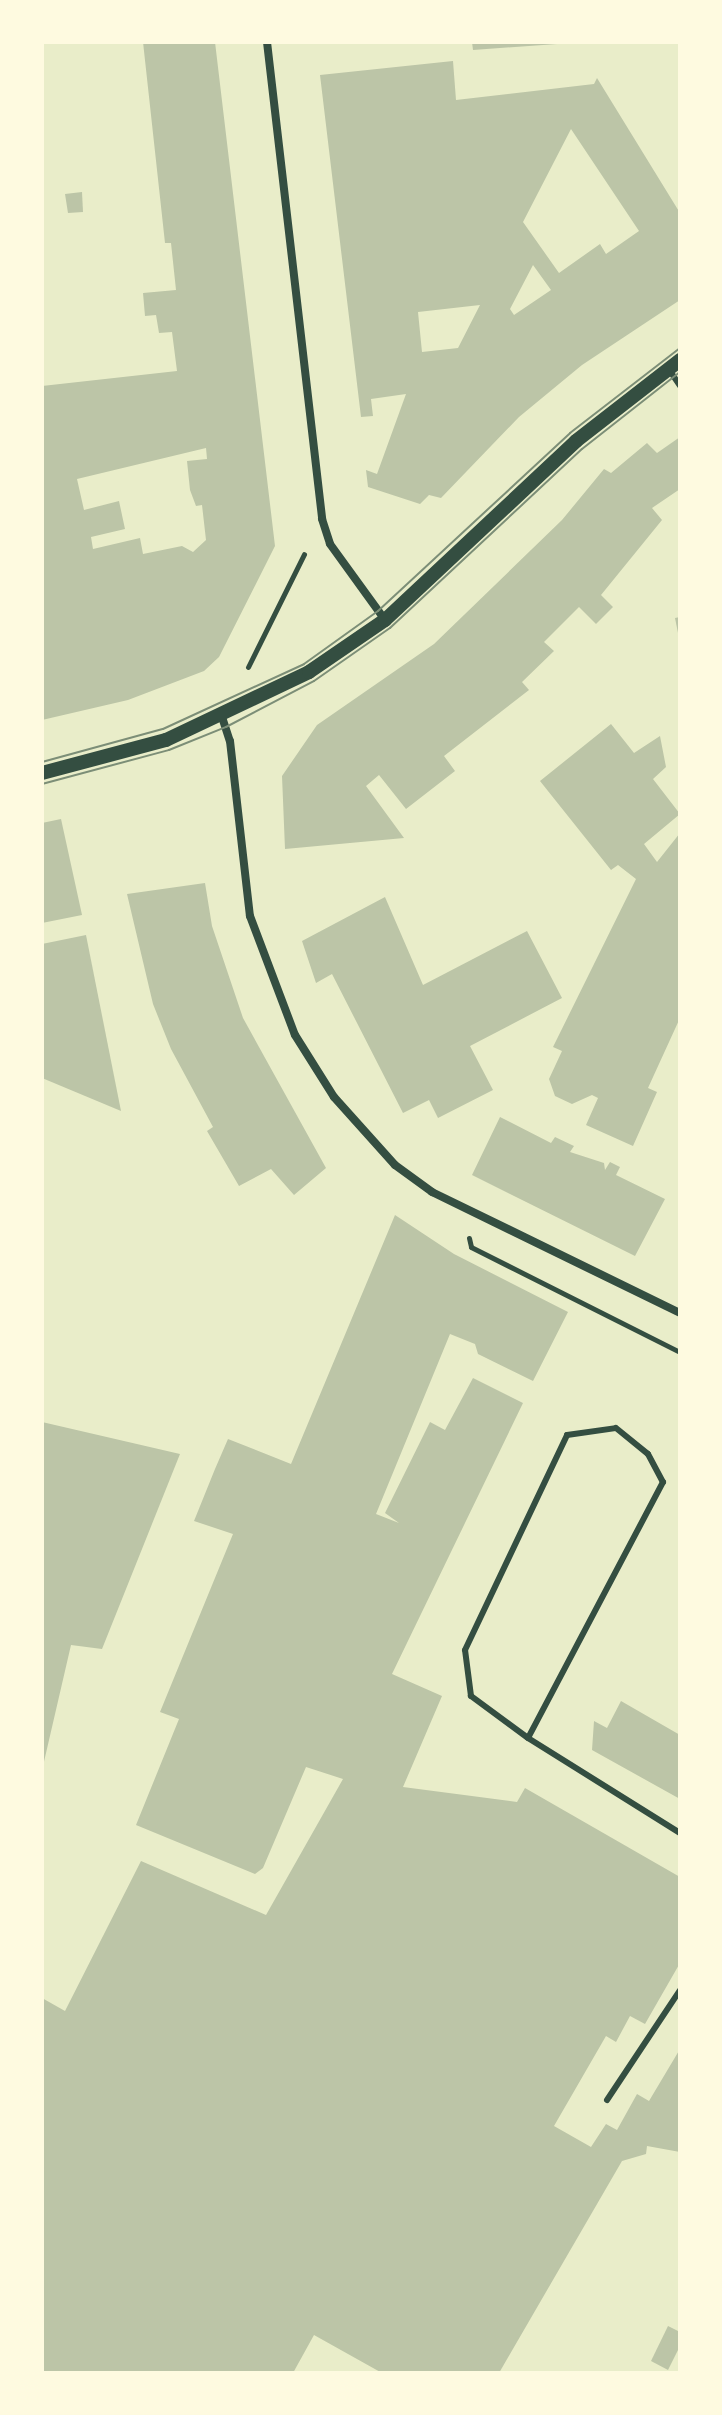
<!DOCTYPE html>
<style>
body{margin:0}
#map{position:relative;width:722px;height:2415px;overflow:hidden;background:#e9edc9;font-family:"Exo 2",sans-serif}
div>[style]{position:absolute}
.building>*{inset:0;background:#bcc5a7}
.path>*{height:5px;margin:-2.5px;padding:0 2.5px;transform-origin:2.5px;border-radius:2.5px;background:#344e41}
.service>*{height:6px;margin:-3px;padding:0 3px;transform-origin:3px;border-radius:3px;background:#344e41}
.minor>*{height:8px;margin:-4px;padding:0 4px;transform-origin:4px;border-radius:4px;background:#344e41}
.tertiary>*{height:14px;margin:-7px;padding:0 7px;transform-origin:7px;border-radius:7px;background:#344e41}
.tram>*{height:2px;margin:-1px;padding:0 1px;transform-origin:1px;border-radius:1px;background:#7c8e77}
span{translate:-50% -50%;white-space:nowrap;text-align:center;line-height:1.15;-webkit-text-stroke:6px #fefae0;paint-order:stroke}
.frame{position:absolute;inset:0;border:44px solid #fefae0;pointer-events:none}
</style>
<div id="map">
<div class="building">
<div style="clip-path:polygon(evenodd,143px 42px,215px 42px,275px 546px,219px 657px,204px 671px,128px 700px,42px 720px,42px 386px,177px 371px,172px 332px,159px 333px,156px 315px,145px 316px,143px 293px,176px 290px,171px 243px,165px 243px,143px 42px,206px 448px,207px 459px,187px 461px,190px 490px,196px 506px,202px 505px,206px 540px,193px 552px,182px 546px,143px 554px,140px 538px,93px 549px,91px 537px,125px 529px,119px 501px,84px 510px,77px 479px,206px 448px)"></div>
<div style="clip-path:polygon(472px 42px,557px 42px,557px 44px,473px 50px)"></div>
<div style="clip-path:polygon(evenodd,453px 61px,456px 100px,594px 84px,597px 78px,680px 213px,680px 300px,582px 365px,519px 417px,441px 498px,429px 495px,420px 504px,368px 487px,366px 470px,377px 474px,406px 394px,371px 399px,373px 416px,361px 417px,320px 75px,453px 61px,571px 129px,639px 231px,606px 254px,600px 244px,559px 273px,523px 222px,571px 129px,453px 61px,533px 265px,551px 290px,514px 315px,510px 309px,533px 265px,453px 61px,480px 305px,458px 348px,422px 352px,418px 312px,480px 305px)"></div>
<div style="clip-path:polygon(82px 192px,83px 212px,68px 213px,65px 194px)"></div>
<div style="clip-path:polygon(680px 437px,680px 489px,652px 508px,662px 520px,601px 595px,613px 607px,596px 624px,579px 607px,544px 642px,554px 651px,522px 682px,529px 690px,444px 756px,455px 771px,406px 809px,379px 775px,366px 786px,404px 838px,285px 849px,282px 776px,317px 725px,434px 644px,562px 520px,604px 469px,611px 473px,647px 443px,657px 453px)"></div>
<div style="clip-path:polygon(680px 617px,680px 638px,679px 638px,675px 618px)"></div>
<div style="clip-path:polygon(611px 724px,634px 753px,660px 736px,666px 767px,653px 779px,680px 814px,644px 844px,657px 862px,680px 833px,680px 1018px,648px 1088px,657px 1092px,633px 1146px,586px 1125px,598px 1098px,592px 1095px,572px 1104px,555px 1096px,549px 1079px,562px 1051px,553px 1047px,636px 879px,618px 865px,611px 870px,540px 781px)"></div>
<div style="clip-path:polygon(61px 819px,82px 915px,42px 923px,42px 823px)"></div>
<div style="clip-path:polygon(205px 883px,212px 926px,243px 1018px,326px 1168px,294px 1195px,271px 1169px,239px 1186px,207px 1131px,213px 1127px,171px 1049px,153px 1004px,127px 894px)"></div>
<div style="clip-path:polygon(385px 897px,423px 985px,527px 931px,562px 998px,470px 1046px,493px 1090px,438px 1118px,429px 1100px,403px 1113px,332px 974px,316px 983px,302px 941px)"></div>
<div style="clip-path:polygon(86px 935px,121px 1111px,42px 1078px,42px 944px)"></div>
<div style="clip-path:polygon(500px 1117px,551px 1143px,555px 1137px,574px 1146px,570px 1152px,604px 1163px,605px 1170px,610px 1162px,620px 1167px,616px 1175px,665px 1199px,635px 1256px,472px 1175px)"></div>
<div style="clip-path:polygon(395px 1215px,454px 1254px,568px 1312px,533px 1381px,478px 1354px,475px 1344px,450px 1334px,376px 1514px,399px 1523px,385px 1513px,430px 1422px,445px 1430px,473px 1378px,523px 1403px,392px 1674px,442px 1696px,403px 1787px,517px 1802px,525px 1788px,680px 1877px,680px 1963px,645px 2024px,630px 2016px,616px 2042px,606px 2036px,554px 2126px,591px 2147px,606px 2124px,617px 2130px,637px 2094px,649px 2101px,680px 2049px,680px 2152px,647px 2146px,646px 2154px,622px 2161px,499px 2373px,382px 2373px,314px 2335px,293px 2373px,42px 2373px,42px 1998px,65px 2011px,141px 1861px,266px 1915px,343px 1779px,306px 1767px,263px 1868px,255px 1874px,136px 1825px,179px 1719px,160px 1712px,233px 1534px,194px 1521px,215px 1469px,228px 1439px,291px 1464px)"></div>
<div style="clip-path:polygon(42px 1422px,180px 1454px,102px 1649px,71px 1645px,43px 1766px)"></div>
<div style="clip-path:polygon(621px 1701px,680px 1735px,680px 1799px,592px 1750px,594px 1721px,607px 1728px)"></div>
<div style="clip-path:polygon(668px 2326px,680px 2332px,680px 2346px,668px 2370px,651px 2361px)"></div>
</div>
<div class="path">
<div style="left:248px;top:667px;width:126px;rotate:-63.6deg"></div>
<div style="left:469px;top:1238px;width:9px;rotate:77deg"></div>
<div style="left:471px;top:1247px;width:234px;rotate:26.7deg"></div>
</div>
<div class="service">
<div style="left:670px;top:371px;width:18px;rotate:56deg"></div>
<div style="left:528px;top:1738px;width:71px;rotate:-143.6deg"></div>
<div style="left:471px;top:1696px;width:46px;rotate:-97.4deg"></div>
<div style="left:465px;top:1650px;width:238px;rotate:-64.6deg"></div>
<div style="left:567px;top:1435px;width:49px;rotate:-8.1deg"></div>
<div style="left:616px;top:1428px;width:41px;rotate:39.1deg"></div>
<div style="left:648px;top:1454px;width:32px;rotate:62deg"></div>
<div style="left:663px;top:1482px;width:289px;rotate:117.8deg"></div>
<div style="left:528px;top:1738px;width:179px;rotate:32deg"></div>
<div style="left:607px;top:2100px;width:132px;rotate:-56.4deg"></div>
</div>
<div class="minor">
<div style="left:267px;top:42px;width:480px;rotate:83.4deg"></div>
<div style="left:322px;top:519px;width:26px;rotate:72deg"></div>
<div style="left:330px;top:544px;width:94px;rotate:54.1deg"></div>
<div style="left:222px;top:717px;width:25px;rotate:72deg"></div>
<div style="left:230px;top:741px;width:176px;rotate:83.5deg"></div>
<div style="left:250px;top:916px;width:127px;rotate:69.3deg"></div>
<div style="left:295px;top:1035px;width:73px;rotate:57.8deg"></div>
<div style="left:334px;top:1097px;width:91px;rotate:48.1deg"></div>
<div style="left:395px;top:1165px;width:46px;rotate:36.1deg"></div>
<div style="left:432px;top:1192px;width:276px;rotate:26deg"></div>
</div>
<div class="tertiary">
<div style="left:42px;top:773px;width:128px;rotate:-14.9deg"></div>
<div style="left:166px;top:740px;width:158px;rotate:-25.4deg"></div>
<div style="left:309px;top:672px;width:92px;rotate:-34.4deg"></div>
<div style="left:385px;top:620px;width:262px;rotate:-43.1deg"></div>
<div style="left:576px;top:441px;width:132px;rotate:-37.9deg"></div>
</div>
<div class="tram">
<div style="left:42px;top:762px;width:125px;rotate:-15.3deg"></div>
<div style="left:163px;top:729px;width:155px;rotate:-24.7deg"></div>
<div style="left:304px;top:664px;width:91px;rotate:-35.6deg"></div>
<div style="left:378px;top:611px;width:262px;rotate:-42.8deg"></div>
<div style="left:570px;top:433px;width:139px;rotate:-37.7deg"></div>
<div style="left:42px;top:784px;width:131px;rotate:-15deg"></div>
<div style="left:169px;top:750px;width:61px;rotate:-22deg"></div>
<div style="left:226px;top:727px;width:99px;rotate:-27.6deg"></div>
<div style="left:314px;top:681px;width:93px;rotate:-34.9deg"></div>
<div style="left:390px;top:628px;width:262px;rotate:-43deg"></div>
<div style="left:582px;top:449px;width:125px;rotate:-38.2deg"></div>
</div>
<div class="frame"></div>
</div>
